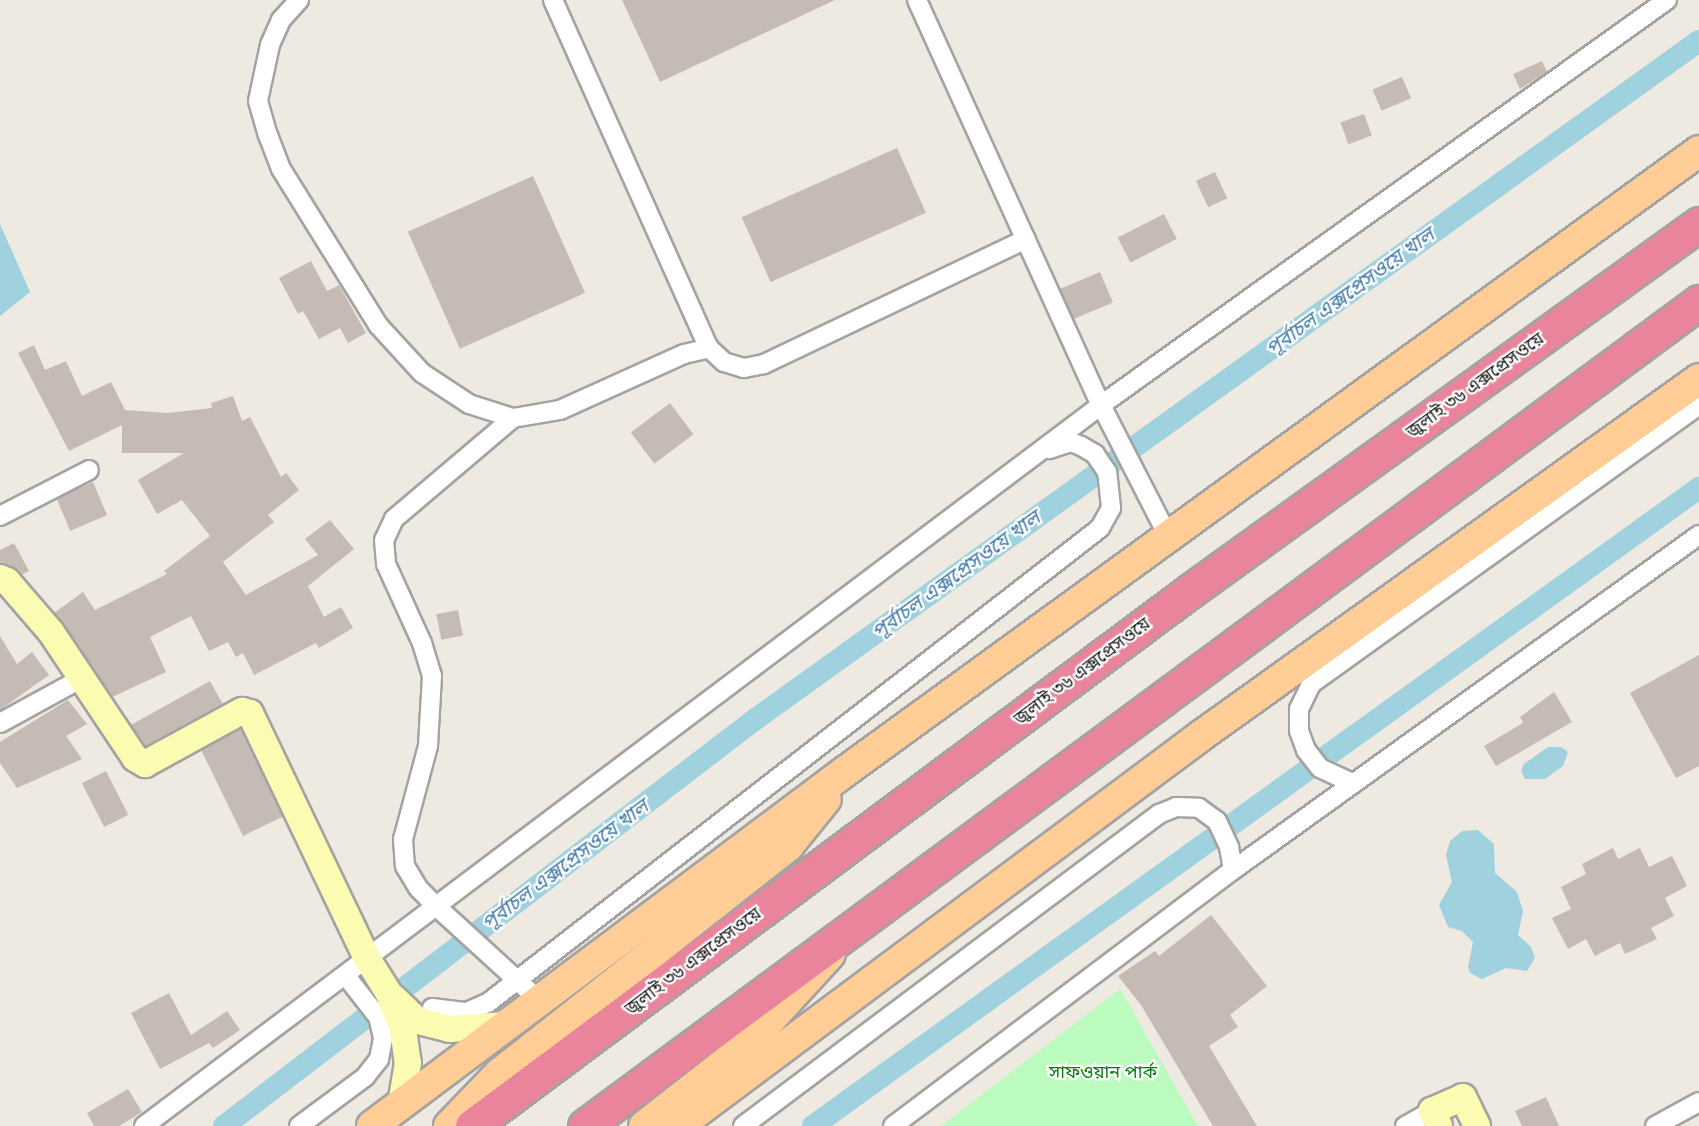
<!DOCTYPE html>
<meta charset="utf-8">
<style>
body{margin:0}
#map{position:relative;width:1699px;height:1126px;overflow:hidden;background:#eee9e1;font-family:"Space Grotesk","Noto Sans Bengali",sans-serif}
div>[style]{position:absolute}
.park>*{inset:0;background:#bbfbbd}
.water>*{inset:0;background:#9fd2de}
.canal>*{height:22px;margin:-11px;padding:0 11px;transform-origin:11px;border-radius:11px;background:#9fd2de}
.building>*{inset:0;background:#c6bbb4;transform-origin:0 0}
.roads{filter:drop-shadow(2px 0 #a3a3a3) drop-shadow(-2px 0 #a3a3a3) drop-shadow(0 2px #a3a3a3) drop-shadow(0 -2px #a3a3a3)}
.street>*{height:18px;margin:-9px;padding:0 9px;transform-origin:9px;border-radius:9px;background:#fff}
.secondary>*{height:26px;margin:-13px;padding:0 13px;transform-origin:13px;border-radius:13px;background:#fbfcb1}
.primary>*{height:30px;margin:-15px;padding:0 15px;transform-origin:15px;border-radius:15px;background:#ffcd95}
.highway>*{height:33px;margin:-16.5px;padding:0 16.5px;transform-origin:16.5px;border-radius:16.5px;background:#ea849b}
span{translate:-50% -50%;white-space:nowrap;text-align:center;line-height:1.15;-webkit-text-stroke:4.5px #fff;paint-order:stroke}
.street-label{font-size:18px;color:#1c1c1c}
.park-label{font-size:18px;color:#077d0c}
.water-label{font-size:20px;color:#4279a7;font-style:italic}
</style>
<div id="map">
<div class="park">
<div style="clip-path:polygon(1120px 989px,1198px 1126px,941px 1126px)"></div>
</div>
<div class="water">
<div style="clip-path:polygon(0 224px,30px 292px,0 316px)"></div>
<div style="clip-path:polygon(1548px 747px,1561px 747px,1568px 752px,1563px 766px,1545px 779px,1525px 779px,1521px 771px,1524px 764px)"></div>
<div style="clip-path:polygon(1478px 830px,1494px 844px,1495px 873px,1517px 892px,1523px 911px,1518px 935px,1531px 947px,1535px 958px,1527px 971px,1506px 968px,1482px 979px,1470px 973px,1468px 967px,1473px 942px,1462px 931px,1448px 927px,1439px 905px,1452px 882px,1446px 855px,1450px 841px,1462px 831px)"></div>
</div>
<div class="canal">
<div style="left:224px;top:1126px;width:666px;rotate:-37.44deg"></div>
<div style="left:753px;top:721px;width:1165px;rotate:-35.71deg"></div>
<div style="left:813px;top:1126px;width:1092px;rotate:-35.76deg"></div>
</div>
<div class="building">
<div style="clip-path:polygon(622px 0,835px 0,660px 82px)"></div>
<div style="clip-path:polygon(1542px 61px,1547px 72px,1520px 89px,1513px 74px)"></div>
<div style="left:1402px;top:77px;width:23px;height:32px;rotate:67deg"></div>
<div style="left:1364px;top:114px;width:23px;height:25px;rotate:70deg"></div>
<div style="left:897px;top:148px;width:71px;height:170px;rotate:66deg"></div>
<div style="left:1215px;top:172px;width:29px;height:21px;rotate:65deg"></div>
<div style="left:533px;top:176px;width:128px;height:137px;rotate:66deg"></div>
<div style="left:1164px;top:214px;width:28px;height:52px;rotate:63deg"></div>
<div style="clip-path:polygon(311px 261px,327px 291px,339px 285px,366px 333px,348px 343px,340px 328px,319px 339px,303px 311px,298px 314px,279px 278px)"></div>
<div style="left:1100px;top:272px;width:33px;height:43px;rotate:67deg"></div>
<div style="clip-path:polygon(34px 345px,45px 370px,66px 361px,82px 396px,111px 382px,125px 410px,168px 413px,212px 408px,211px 403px,233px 396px,242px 421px,250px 417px,281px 477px,286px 473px,299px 490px,268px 515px,274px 522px,223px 562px,246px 595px,318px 555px,305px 539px,330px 520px,354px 549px,308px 586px,324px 617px,341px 607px,353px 628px,319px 648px,316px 643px,254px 675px,243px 653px,236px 657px,228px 642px,209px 651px,191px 616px,150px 637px,166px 672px,112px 697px,54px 613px,83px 592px,95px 610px,167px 574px,164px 571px,210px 536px,182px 500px,157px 514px,138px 480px,184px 453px,122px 453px,122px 425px,69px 451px,18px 353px)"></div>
<div style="left:670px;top:403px;width:39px;height:49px;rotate:53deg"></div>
<div style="left:93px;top:482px;width:36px;height:40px;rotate:67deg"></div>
<div style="clip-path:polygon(14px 543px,29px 571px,21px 575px,0 563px,0 550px)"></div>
<div style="left:458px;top:610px;width:26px;height:22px;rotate:79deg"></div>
<div style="clip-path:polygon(0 636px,17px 664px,32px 652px,49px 675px,0 710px)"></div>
<div style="clip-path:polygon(1699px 655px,1699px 766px,1676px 778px,1630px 693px)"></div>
<div style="left:210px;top:681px;width:26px;height:90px;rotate:61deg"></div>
<div style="clip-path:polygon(1554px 692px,1572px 722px,1496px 766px,1484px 746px,1523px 723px,1520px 717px)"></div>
<div style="clip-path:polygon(68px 700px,87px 724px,66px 736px,82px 759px,17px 788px,0 763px,0 742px)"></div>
<div style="left:241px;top:729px;width:97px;height:45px;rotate:64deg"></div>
<div style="left:106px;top:771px;width:49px;height:27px;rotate:63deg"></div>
<div style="clip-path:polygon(1613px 848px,1618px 859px,1640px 848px,1649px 867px,1672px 856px,1687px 886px,1665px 898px,1674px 916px,1651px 928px,1657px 939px,1625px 954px,1620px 943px,1595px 956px,1586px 939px,1568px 949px,1552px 918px,1571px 909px,1561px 887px,1586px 874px,1582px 864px)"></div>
<div style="clip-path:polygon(1211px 915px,1267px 986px,1230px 1015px,1238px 1027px,1209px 1046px,1257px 1126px,1213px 1126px,1141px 1005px,1118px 976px,1155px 951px,1159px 956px)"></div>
<div style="clip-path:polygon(169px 993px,191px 1035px,227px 1011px,240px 1030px,213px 1048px,209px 1043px,160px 1069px,131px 1013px)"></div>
<div style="clip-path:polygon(128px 1089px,142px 1112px,119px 1126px,94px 1126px,87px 1113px)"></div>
<div style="clip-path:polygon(1546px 1097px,1559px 1126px,1522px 1126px,1515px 1111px)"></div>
</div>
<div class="roads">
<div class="street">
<div style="left:299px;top:0;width:27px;rotate:132deg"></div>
<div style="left:281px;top:20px;width:27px;rotate:114deg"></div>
<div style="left:270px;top:45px;width:57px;rotate:102.1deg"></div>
<div style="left:258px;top:101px;width:35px;rotate:74deg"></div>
<div style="left:268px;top:135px;width:36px;rotate:69deg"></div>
<div style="left:281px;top:169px;width:184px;rotate:58.1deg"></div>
<div style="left:378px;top:325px;width:65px;rotate:47.5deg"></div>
<div style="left:422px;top:373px;width:56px;rotate:33.4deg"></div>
<div style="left:469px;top:404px;width:46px;rotate:17.7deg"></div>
<div style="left:513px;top:418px;width:48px;rotate:-9.7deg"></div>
<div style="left:560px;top:410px;width:136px;rotate:-24.3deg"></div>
<div style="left:684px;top:354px;width:26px;rotate:-13deg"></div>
<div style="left:553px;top:0;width:381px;rotate:65.9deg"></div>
<div style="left:709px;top:348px;width:21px;rotate:43deg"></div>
<div style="left:724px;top:362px;width:21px;rotate:17deg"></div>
<div style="left:744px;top:368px;width:20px;rotate:-11deg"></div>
<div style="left:764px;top:364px;width:290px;rotate:-25.5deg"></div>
<div style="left:917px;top:0;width:445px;rotate:65.6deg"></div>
<div style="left:1101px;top:405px;width:147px;rotate:62.9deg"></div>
<div style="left:513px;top:418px;width:156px;rotate:139.7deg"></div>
<div style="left:394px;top:519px;width:23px;rotate:115deg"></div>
<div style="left:384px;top:540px;width:24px;rotate:85deg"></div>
<div style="left:386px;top:564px;width:87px;rotate:65.5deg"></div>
<div style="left:422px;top:643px;width:34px;rotate:73deg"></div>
<div style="left:432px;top:676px;width:70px;rotate:93.3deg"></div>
<div style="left:428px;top:746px;width:96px;rotate:105deg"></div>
<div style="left:403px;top:839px;width:27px;rotate:86deg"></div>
<div style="left:405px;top:866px;width:26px;rotate:59deg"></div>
<div style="left:418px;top:888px;width:27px;rotate:45deg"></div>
<div style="left:437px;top:907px;width:138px;rotate:42.4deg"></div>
<div style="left:0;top:516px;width:100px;rotate:-27.3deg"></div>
<div style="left:0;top:723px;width:96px;rotate:-28.7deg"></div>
<div style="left:1352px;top:783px;width:35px;rotate:-155deg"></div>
<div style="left:1320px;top:768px;width:23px;rotate:-128deg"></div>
<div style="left:1306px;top:750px;width:20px;rotate:-110deg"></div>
<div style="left:1299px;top:731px;width:22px;rotate:-90deg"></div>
<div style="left:1299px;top:709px;width:28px;rotate:-64deg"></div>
<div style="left:1311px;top:684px;width:478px;rotate:-35.7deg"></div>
<div style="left:432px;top:1008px;width:35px;rotate:7deg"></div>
<div style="left:467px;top:1012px;width:24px;rotate:-24deg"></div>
<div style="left:489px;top:1002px;width:773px;rotate:-37.8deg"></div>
<div style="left:1100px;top:528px;width:23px;rotate:-61deg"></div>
<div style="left:1111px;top:508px;width:36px;rotate:-96deg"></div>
<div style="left:1107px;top:472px;width:22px;rotate:-124deg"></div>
<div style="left:1095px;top:454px;width:16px;rotate:-150deg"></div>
<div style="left:1081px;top:446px;width:11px;rotate:-158deg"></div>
<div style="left:1071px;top:442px;width:23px;rotate:162deg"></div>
<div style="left:144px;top:1126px;width:1198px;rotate:-36.99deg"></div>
<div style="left:1101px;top:405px;width:696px;rotate:-35.59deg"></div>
<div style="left:299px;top:1126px;width:82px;rotate:-36.6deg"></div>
<div style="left:365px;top:1077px;width:23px;rotate:-52deg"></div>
<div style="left:379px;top:1059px;width:21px;rotate:-79deg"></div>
<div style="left:383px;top:1038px;width:22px;rotate:-103deg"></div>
<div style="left:378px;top:1017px;width:52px;rotate:-128deg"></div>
<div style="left:743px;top:1126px;width:520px;rotate:-36.87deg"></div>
<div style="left:1159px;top:814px;width:18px;rotate:-22deg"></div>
<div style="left:1176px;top:807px;width:23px;rotate:2deg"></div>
<div style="left:1199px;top:808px;width:22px;rotate:36deg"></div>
<div style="left:1217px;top:821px;width:29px;rotate:65deg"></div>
<div style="left:1229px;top:847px;width:23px;rotate:80deg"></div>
<div style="left:893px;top:1126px;width:426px;rotate:-37deg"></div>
<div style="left:1233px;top:870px;width:574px;rotate:-35.71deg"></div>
<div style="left:1405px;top:1126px;width:31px;rotate:-29deg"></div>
<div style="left:1655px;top:1126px;width:50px;rotate:-28.6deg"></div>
</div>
<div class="secondary">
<div style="left:0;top:578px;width:8px;rotate:23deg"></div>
<div style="left:7px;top:581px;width:67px;rotate:49.2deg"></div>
<div style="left:51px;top:632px;width:151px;rotate:56.3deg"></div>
<div style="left:135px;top:758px;width:12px;rotate:31deg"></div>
<div style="left:145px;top:764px;width:111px;rotate:-28.7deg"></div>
<div style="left:242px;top:711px;width:8px;rotate:14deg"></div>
<div style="left:250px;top:713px;width:274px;rotate:64.5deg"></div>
<div style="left:368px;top:960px;width:40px;rotate:58deg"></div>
<div style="left:389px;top:994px;width:38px;rotate:68deg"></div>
<div style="left:403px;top:1029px;width:34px;rotate:82deg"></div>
<div style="left:408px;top:1063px;width:42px;rotate:99.7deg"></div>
<div style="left:394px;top:998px;width:33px;rotate:44deg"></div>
<div style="left:418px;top:1021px;width:32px;rotate:14deg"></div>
<div style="left:449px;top:1029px;width:57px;rotate:-4deg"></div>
<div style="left:1439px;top:1126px;width:17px;rotate:-115deg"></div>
<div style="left:1432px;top:1111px;width:34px;rotate:-24deg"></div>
<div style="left:1463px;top:1097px;width:32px;rotate:64deg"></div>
</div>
<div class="primary">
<div style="left:372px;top:1126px;width:589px;rotate:-36.85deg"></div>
<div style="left:843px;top:773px;width:1058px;rotate:-36deg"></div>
<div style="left:449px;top:1126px;width:74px;rotate:-46.1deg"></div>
<div style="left:500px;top:1073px;width:367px;rotate:-38.2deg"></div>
<div style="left:788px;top:846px;width:60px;rotate:-51deg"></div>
<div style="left:644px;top:1126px;width:127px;rotate:-38deg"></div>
<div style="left:744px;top:1048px;width:127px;rotate:-47.5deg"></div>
<div style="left:678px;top:1126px;width:654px;rotate:-36.73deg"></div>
<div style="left:1202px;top:735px;width:611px;rotate:-35.61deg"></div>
</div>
<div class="highway">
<div style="left:472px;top:1126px;width:895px;rotate:-36.69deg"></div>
<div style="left:1190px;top:591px;width:628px;rotate:-35.79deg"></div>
<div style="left:585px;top:1126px;width:1386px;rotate:-36.49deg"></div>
</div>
</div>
<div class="street-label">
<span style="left:1475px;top:385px;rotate:-36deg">জুলাই ৩৬ এক্সপ্রেসওয়ে</span>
<span style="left:1082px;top:671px;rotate:-37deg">জুলাই ৩৬ এক্সপ্রেসওয়ে</span>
<span style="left:693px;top:961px;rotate:-37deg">জুলাই ৩৬ এক্সপ্রেসওয়ে</span>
</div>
<div class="park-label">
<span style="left:1103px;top:1072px">সাফওয়ান পার্ক</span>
</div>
<div class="water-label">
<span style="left:1350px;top:292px;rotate:-36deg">পূর্বাচল এক্সপ্রেসওয়ে খাল</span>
<span style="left:956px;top:575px;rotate:-36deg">পূর্বাচল এক্সপ্রেসওয়ে খাল</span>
<span style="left:565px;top:865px;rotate:-37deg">পূর্বাচল এক্সপ্রেসওয়ে খাল</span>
</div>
</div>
